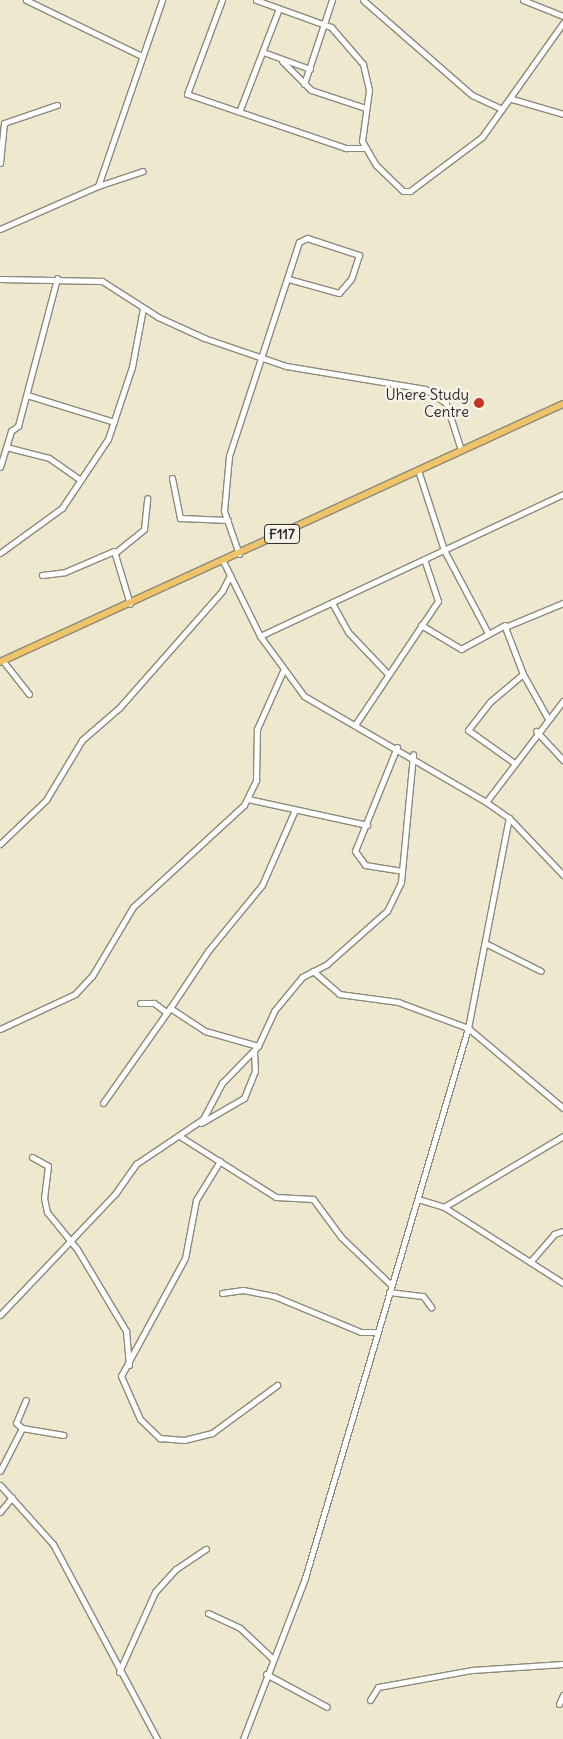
<!DOCTYPE html>
<style>
body{margin:0}
#map{position:relative;width:563px;height:1739px;overflow:hidden;background:#ede8ce;font-family:Delius,sans-serif}
div>[style]{position:absolute}
.roads{filter:drop-shadow(1px 0 #8c8a7c) drop-shadow(-1px 0 #8c8a7c) drop-shadow(0 1px #8c8a7c) drop-shadow(0 -1px #8c8a7c)}
.minor>*{height:5px;margin:-2.5px;padding:0 2.5px;transform-origin:2.5px;border-radius:2.5px;background:#fff}
.major>*{height:6px;margin:-3px;padding:0 3px;transform-origin:3px;border-radius:3px;background:#efc469}
.dots>*{width:14px;height:14px;translate:-50% -50%;box-sizing:border-box;border:2px solid #f7f3e8;border-radius:50%}
span{translate:-50% -50%;white-space:nowrap;text-align:center;line-height:1.15;-webkit-text-stroke:5px #f7f3e8;paint-order:stroke}
.shield-label span{padding:1px 4px;background:#f7f3e8;border:1px solid;border-radius:4px;-webkit-text-stroke-width:0}
.shield-label{font-size:14px;color:#2b2b2b;font-weight:700}
.poi-label{font-size:15px;color:#2b2b2b}
.right{translate:-100% -50%;text-align:right}
</style>
<div id="map">
<div class="roads">
<div class="minor">
<div style="left:26px;top:0;width:129px;rotate:25.8deg"></div>
<div style="left:222px;top:0;width:100px;rotate:110.4deg"></div>
<div style="left:187px;top:94px;width:168px;rotate:18.8deg"></div>
<div style="left:346px;top:148px;width:20px"></div>
<div style="left:256px;top:0;width:80px;rotate:19.8deg"></div>
<div style="left:331px;top:27px;width:49px;rotate:49.1deg"></div>
<div style="left:363px;top:64px;width:27px;rotate:77deg"></div>
<div style="left:369px;top:90px;width:51px;rotate:97.8deg"></div>
<div style="left:362px;top:141px;width:28px;rotate:60deg"></div>
<div style="left:376px;top:165px;width:37px;rotate:44deg"></div>
<div style="left:403px;top:191px;width:7px"></div>
<div style="left:410px;top:191px;width:90px;rotate:-36.9deg"></div>
<div style="left:482px;top:137px;width:140px;rotate:-54.6deg"></div>
<div style="left:363px;top:0;width:145px;rotate:41.1deg"></div>
<div style="left:472px;top:95px;width:33px;rotate:25deg"></div>
<div style="left:523px;top:0;width:43px;rotate:21.8deg"></div>
<div style="left:263px;top:52px;width:50px;rotate:19.9deg"></div>
<div style="left:282px;top:61px;width:41px;rotate:45deg"></div>
<div style="left:311px;top:90px;width:57px;rotate:18.4deg"></div>
<div style="left:304px;top:84px;width:89px;rotate:-71.6deg"></div>
<div style="left:512px;top:99px;width:53px;rotate:16.4deg"></div>
<div style="left:239px;top:112px;width:108px;rotate:-68.9deg"></div>
<div style="left:0;top:163px;width:40px;rotate:-84.3deg"></div>
<div style="left:4px;top:123px;width:56px;rotate:-18.8deg"></div>
<div style="left:98px;top:186px;width:47px;rotate:-18.4deg"></div>
<div style="left:0;top:229px;width:107px;rotate:-23.7deg"></div>
<div style="left:98px;top:186px;width:197px;rotate:-71deg"></div>
<div style="left:0;top:279px;width:102px;rotate:1.1deg"></div>
<div style="left:102px;top:281px;width:67px;rotate:32.7deg"></div>
<div style="left:158px;top:317px;width:51px;rotate:24.5deg"></div>
<div style="left:204px;top:338px;width:87px;rotate:18.9deg"></div>
<div style="left:286px;top:366px;width:141px;rotate:9.4deg"></div>
<div style="left:425px;top:389px;width:25px;rotate:34deg"></div>
<div style="left:446px;top:403px;width:49px;rotate:72.3deg"></div>
<div style="left:27px;top:395px;width:91px;rotate:17.2deg"></div>
<div style="left:6px;top:447px;width:44px;rotate:14.3deg"></div>
<div style="left:49px;top:458px;width:38px;rotate:35deg"></div>
<div style="left:0;top:467px;width:38px;rotate:-73deg"></div>
<div style="left:11px;top:431px;width:9px;rotate:-36deg"></div>
<div style="left:18px;top:426px;width:153px;rotate:-75.2deg"></div>
<div style="left:418px;top:470px;width:84px;rotate:72deg"></div>
<div style="left:444px;top:550px;width:94px;rotate:62.1deg"></div>
<div style="left:172px;top:478px;width:41px;rotate:78.7deg"></div>
<div style="left:180px;top:518px;width:48px;rotate:2.4deg"></div>
<div style="left:116px;top:552px;width:36px;rotate:-39deg"></div>
<div style="left:144px;top:529px;width:31px;rotate:-84deg"></div>
<div style="left:0;top:553px;width:77px;rotate:-36deg"></div>
<div style="left:62px;top:508px;width:83px;rotate:-56.3deg"></div>
<div style="left:108px;top:439px;width:76px;rotate:-71.6deg"></div>
<div style="left:132px;top:367px;width:60px;rotate:-79.4deg"></div>
<div style="left:239px;top:554px;width:46px;rotate:-109.2deg"></div>
<div style="left:224px;top:511px;width:55px;rotate:-84.8deg"></div>
<div style="left:229px;top:456px;width:225px;rotate:-71.9deg"></div>
<div style="left:299px;top:242px;width:9px;rotate:-27deg"></div>
<div style="left:307px;top:238px;width:55px;rotate:18.1deg"></div>
<div style="left:359px;top:255px;width:25px;rotate:108deg"></div>
<div style="left:351px;top:279px;width:18px;rotate:131deg"></div>
<div style="left:339px;top:293px;width:53px;rotate:-164.6deg"></div>
<div style="left:223px;top:561px;width:84px;rotate:63.7deg"></div>
<div style="left:260px;top:636px;width:74px;rotate:53.7deg"></div>
<div style="left:304px;top:696px;width:211px;rotate:30.2deg"></div>
<div style="left:486px;top:802px;width:28px;rotate:35deg"></div>
<div style="left:509px;top:818px;width:79px;rotate:46.5deg"></div>
<div style="left:42px;top:575px;width:23px;rotate:-7deg"></div>
<div style="left:65px;top:572px;width:53px;rotate:-23.2deg"></div>
<div style="left:114px;top:551px;width:55px;rotate:73.2deg"></div>
<div style="left:332px;top:603px;width:33px;rotate:61deg"></div>
<div style="left:348px;top:632px;width:58px;rotate:46.4deg"></div>
<div style="left:421px;top:625px;width:47px;rotate:31deg"></div>
<div style="left:461px;top:649px;width:50px;rotate:-28.6deg"></div>
<div style="left:260px;top:636px;width:335px;rotate:-25.1deg"></div>
<div style="left:3px;top:661px;width:42px;rotate:51.8deg"></div>
<div style="left:547px;top:717px;width:49px;rotate:-119.2deg"></div>
<div style="left:523px;top:674px;width:50px;rotate:-111deg"></div>
<div style="left:505px;top:627px;width:63px;rotate:-22.5deg"></div>
<div style="left:355px;top:725px;width:149px;rotate:-56.2deg"></div>
<div style="left:438px;top:601px;width:44px;rotate:-108.4deg"></div>
<div style="left:536px;top:731px;width:40px;rotate:47deg"></div>
<div style="left:397px;top:747px;width:112px;rotate:112deg"></div>
<div style="left:355px;top:851px;width:17px;rotate:54deg"></div>
<div style="left:365px;top:865px;width:36px;rotate:9deg"></div>
<div style="left:513px;top:762px;width:55px;rotate:-144.6deg"></div>
<div style="left:468px;top:730px;width:37px;rotate:-52deg"></div>
<div style="left:491px;top:701px;width:42px;rotate:-40.2deg"></div>
<div style="left:248px;top:799px;width:122px;rotate:12.3deg"></div>
<div style="left:486px;top:802px;width:127px;rotate:-52.7deg"></div>
<div style="left:0;top:844px;width:64px;rotate:-43.7deg"></div>
<div style="left:46px;top:800px;width:70px;rotate:-59deg"></div>
<div style="left:82px;top:740px;width:49px;rotate:-40.9deg"></div>
<div style="left:119px;top:708px;width:156px;rotate:-48.6deg"></div>
<div style="left:222px;top:591px;width:18px;rotate:-63deg"></div>
<div style="left:487px;top:944px;width:60px;rotate:26.6deg"></div>
<div style="left:313px;top:971px;width:35px;rotate:41deg"></div>
<div style="left:339px;top:994px;width:60px;rotate:7.7deg"></div>
<div style="left:398px;top:1002px;width:75px;rotate:20.4deg"></div>
<div style="left:468px;top:1028px;width:124px;rotate:40.1deg"></div>
<div style="left:140px;top:1003px;width:14px"></div>
<div style="left:154px;top:1003px;width:15px;rotate:37deg"></div>
<div style="left:0;top:1029px;width:83px;rotate:-25deg"></div>
<div style="left:75px;top:994px;width:25px;rotate:-47deg"></div>
<div style="left:92px;top:976px;width:80px;rotate:-59.3deg"></div>
<div style="left:133px;top:907px;width:151px;rotate:-42.6deg"></div>
<div style="left:244px;top:805px;width:28px;rotate:-64deg"></div>
<div style="left:256px;top:780px;width:51px;rotate:-88.9deg"></div>
<div style="left:257px;top:729px;width:64px;rotate:-65.9deg"></div>
<div style="left:258px;top:1046px;width:55px;rotate:-164.2deg"></div>
<div style="left:205px;top:1031px;width:42px;rotate:-146.7deg"></div>
<div style="left:170px;top:1008px;width:69px;rotate:-56.3deg"></div>
<div style="left:208px;top:951px;width:85px;rotate:-50.7deg"></div>
<div style="left:262px;top:885px;width:82px;rotate:-66.3deg"></div>
<div style="left:103px;top:1103px;width:116px;rotate:-54.8deg"></div>
<div style="left:201px;top:1123px;width:50px;rotate:-30.2deg"></div>
<div style="left:244px;top:1098px;width:29px;rotate:-68deg"></div>
<div style="left:255px;top:1071px;width:20px;rotate:-93deg"></div>
<div style="left:181px;top:1137px;width:112px;rotate:32.3deg"></div>
<div style="left:276px;top:1197px;width:37px;rotate:3deg"></div>
<div style="left:313px;top:1199px;width:47px;rotate:53.6deg"></div>
<div style="left:341px;top:1237px;width:69px;rotate:43.8deg"></div>
<div style="left:32px;top:1157px;width:18px;rotate:29deg"></div>
<div style="left:48px;top:1166px;width:32px;rotate:97deg"></div>
<div style="left:44px;top:1198px;width:14px;rotate:78deg"></div>
<div style="left:47px;top:1212px;width:48px;rotate:51deg"></div>
<div style="left:77px;top:1249px;width:96px;rotate:59.1deg"></div>
<div style="left:126px;top:1331px;width:34px;rotate:85deg"></div>
<div style="left:220px;top:1161px;width:46px;rotate:121.6deg"></div>
<div style="left:196px;top:1200px;width:59px;rotate:100.7deg"></div>
<div style="left:185px;top:1258px;width:134px;rotate:118.5deg"></div>
<div style="left:121px;top:1376px;width:47px;rotate:66.2deg"></div>
<div style="left:140px;top:1419px;width:28px;rotate:44deg"></div>
<div style="left:160px;top:1438px;width:24px;rotate:5deg"></div>
<div style="left:184px;top:1440px;width:29px;rotate:-14deg"></div>
<div style="left:212px;top:1433px;width:81px;rotate:-36.4deg"></div>
<div style="left:418px;top:1199px;width:27px;rotate:17deg"></div>
<div style="left:444px;top:1207px;width:139px;rotate:-30.8deg"></div>
<div style="left:444px;top:1207px;width:141px;rotate:32.6deg"></div>
<div style="left:530px;top:1262px;width:37px;rotate:-49deg"></div>
<div style="left:554px;top:1234px;width:9px;rotate:-18deg"></div>
<div style="left:389px;top:1292px;width:34px;rotate:7deg"></div>
<div style="left:423px;top:1296px;width:14px;rotate:54deg"></div>
<div style="left:222px;top:1293px;width:21px;rotate:-8deg"></div>
<div style="left:243px;top:1290px;width:32px;rotate:11deg"></div>
<div style="left:274px;top:1296px;width:94px;rotate:22.5deg"></div>
<div style="left:361px;top:1332px;width:17px"></div>
<div style="left:0;top:1315px;width:167px;rotate:-46.5deg"></div>
<div style="left:115px;top:1194px;width:37px;rotate:-55deg"></div>
<div style="left:136px;top:1164px;width:81px;rotate:-33.9deg"></div>
<div style="left:203px;top:1119px;width:41px;rotate:-62.2deg"></div>
<div style="left:222px;top:1083px;width:52px;rotate:-45.8deg"></div>
<div style="left:258px;top:1046px;width:38px;rotate:-65deg"></div>
<div style="left:274px;top:1011px;width:44px;rotate:-50.5deg"></div>
<div style="left:302px;top:977px;width:28px;rotate:-27deg"></div>
<div style="left:327px;top:964px;width:80px;rotate:-41.5deg"></div>
<div style="left:387px;top:911px;width:32px;rotate:-64deg"></div>
<div style="left:401px;top:882px;width:128px;rotate:-84.6deg"></div>
<div style="left:22px;top:1428px;width:8px;rotate:-140deg"></div>
<div style="left:16px;top:1423px;width:25px;rotate:-67deg"></div>
<div style="left:0;top:1471px;width:48px;rotate:-62.9deg"></div>
<div style="left:22px;top:1428px;width:42px;rotate:9.7deg"></div>
<div style="left:0;top:1485px;width:79px;rotate:48.1deg"></div>
<div style="left:53px;top:1544px;width:221px;rotate:61.9deg"></div>
<div style="left:0;top:1512px;width:19px;rotate:-51deg"></div>
<div style="left:208px;top:1613px;width:35px;rotate:25deg"></div>
<div style="left:240px;top:1628px;width:45px;rotate:43.2deg"></div>
<div style="left:119px;top:1672px;width:88px;rotate:-65.8deg"></div>
<div style="left:155px;top:1592px;width:31px;rotate:-48deg"></div>
<div style="left:176px;top:1569px;width:36px;rotate:-34deg"></div>
<div style="left:266px;top:1674px;width:69px;rotate:28.4deg"></div>
<div style="left:370px;top:1700px;width:15px;rotate:-58deg"></div>
<div style="left:378px;top:1687px;width:96px;rotate:-10.3deg"></div>
<div style="left:472px;top:1670px;width:91px;rotate:-3.8deg"></div>
<div style="left:559px;top:1704px;width:10px;rotate:-66deg"></div>
<div style="left:243px;top:1739px;width:173px;rotate:-68.9deg"></div>
<div style="left:305px;top:1578px;width:574px;rotate:-73.49deg"></div>
<div style="left:468px;top:1028px;width:214px;rotate:-79deg"></div>
</div>
<div class="major">
<div style="left:0;top:662px;width:619px;rotate:-24.62deg"></div>
</div>
</div>
<div class="dots">
<div style="left:479px;top:403px;background:#c8321e"></div>
</div>
<div class="shield-label">
<span style="left:282px;top:534px">F117</span>
</div>
<div class="poi-label">
<span class="right" style="left:469px;top:403px">Uhere Study<br>Centre</span>
</div>
</div>
